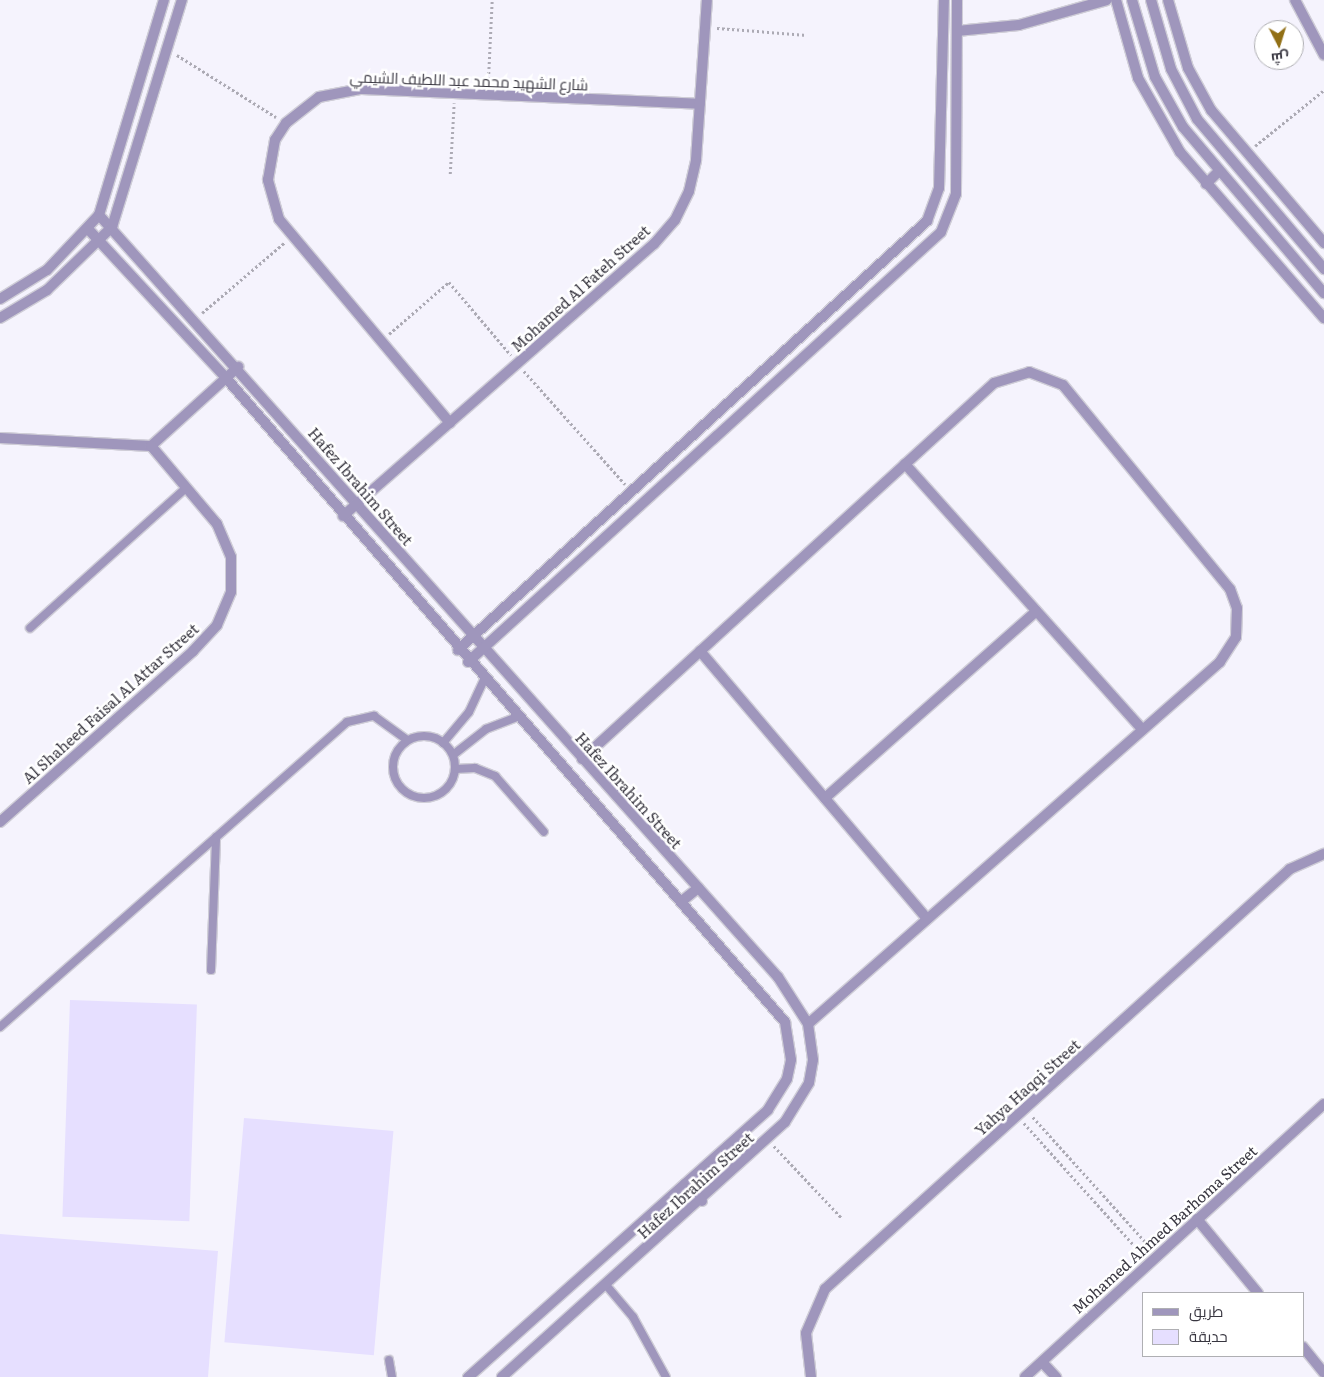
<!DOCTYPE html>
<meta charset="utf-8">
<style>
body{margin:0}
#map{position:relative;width:1324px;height:1377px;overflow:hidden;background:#f5f3fd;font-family:Literata,Cairo,serif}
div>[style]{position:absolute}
.green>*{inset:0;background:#e6dfff;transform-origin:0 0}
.path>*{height:2.5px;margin-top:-1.25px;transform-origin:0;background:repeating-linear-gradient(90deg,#acaab4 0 2.5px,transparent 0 5px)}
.roads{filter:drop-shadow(1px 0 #cfcdd7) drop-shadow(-1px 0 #cfcdd7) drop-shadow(0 1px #cfcdd7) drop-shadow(0 -1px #cfcdd7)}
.service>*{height:8px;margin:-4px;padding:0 4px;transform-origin:4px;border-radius:4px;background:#9f96bc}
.service>.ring{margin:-4px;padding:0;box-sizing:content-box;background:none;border:8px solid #9f96bc;border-radius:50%}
.minor>*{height:10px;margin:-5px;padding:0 5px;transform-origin:5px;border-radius:5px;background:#9f96bc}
.tertiary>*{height:10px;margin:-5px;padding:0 5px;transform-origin:5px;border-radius:5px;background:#9f96bc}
span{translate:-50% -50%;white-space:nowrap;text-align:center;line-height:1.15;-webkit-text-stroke:5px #fff;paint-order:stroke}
.street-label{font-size:15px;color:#383640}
.legend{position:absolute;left:1142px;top:1292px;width:162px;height:65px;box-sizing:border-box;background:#fff;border:1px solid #afafb3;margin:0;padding:6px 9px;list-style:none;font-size:15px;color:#383640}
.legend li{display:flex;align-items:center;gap:10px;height:25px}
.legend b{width:25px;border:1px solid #afafb3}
.north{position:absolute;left:1254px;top:20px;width:50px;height:50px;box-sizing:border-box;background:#fff;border:1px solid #afafb3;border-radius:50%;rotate:175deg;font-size:14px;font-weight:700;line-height:20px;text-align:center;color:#383640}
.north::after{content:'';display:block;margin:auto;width:18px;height:22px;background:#916f15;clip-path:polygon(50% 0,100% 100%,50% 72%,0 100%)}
</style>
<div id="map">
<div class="green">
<div style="left:70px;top:1000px;width:127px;height:217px;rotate:2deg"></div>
<div style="left:244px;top:1118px;width:150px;height:225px;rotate:5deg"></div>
<div style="clip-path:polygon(0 1234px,218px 1251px,208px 1377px,0 1377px)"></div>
</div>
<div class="path">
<div style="left:717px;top:28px;width:90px;rotate:4.4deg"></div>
<div style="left:177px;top:55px;width:117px;rotate:32.1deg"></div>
<div style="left:488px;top:84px;width:84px;rotate:-87.3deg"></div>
<div style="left:1255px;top:146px;width:89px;rotate:-39.1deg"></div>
<div style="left:450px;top:174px;width:71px;rotate:-86.8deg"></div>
<div style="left:202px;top:313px;width:109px;rotate:-40.5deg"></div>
<div style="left:389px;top:334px;width:79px;rotate:-40.9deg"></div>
<div style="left:449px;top:282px;width:96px;rotate:49.7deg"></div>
<div style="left:524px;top:371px;width:152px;rotate:48.2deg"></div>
<div style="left:1033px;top:1117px;width:176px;rotate:48deg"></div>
<div style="left:1024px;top:1123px;width:176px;rotate:48deg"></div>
<div style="left:774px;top:1146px;width:98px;rotate:46.7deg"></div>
</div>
<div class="roads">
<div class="service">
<div style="left:30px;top:628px;width:210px;rotate:-41.9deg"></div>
<div class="ring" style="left:393px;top:736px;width:54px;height:54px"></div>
<div style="left:443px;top:743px;width:40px;rotate:-50deg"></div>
<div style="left:469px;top:712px;width:35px;rotate:-65deg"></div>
<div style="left:453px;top:755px;width:42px;rotate:-38.2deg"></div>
<div style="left:486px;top:729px;width:34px;rotate:-21deg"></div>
<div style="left:455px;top:769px;width:20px;rotate:-3deg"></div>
<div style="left:475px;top:768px;width:22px;rotate:22deg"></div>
<div style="left:495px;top:776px;width:74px;rotate:48.8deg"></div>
<div style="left:211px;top:970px;width:133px;rotate:-87.8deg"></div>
<div style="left:0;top:1027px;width:462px;rotate:-41.3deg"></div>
<div style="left:347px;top:722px;width:28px;rotate:-13deg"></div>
<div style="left:374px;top:716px;width:41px;rotate:36deg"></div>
<div style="left:606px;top:1285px;width:42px;rotate:49.8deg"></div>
<div style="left:633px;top:1317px;width:68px;rotate:61.2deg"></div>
<div style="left:389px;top:1360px;width:17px;rotate:80deg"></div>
</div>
<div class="minor">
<div style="left:1116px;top:0;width:81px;rotate:74.2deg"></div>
<div style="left:1138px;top:78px;width:85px;rotate:60.4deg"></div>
<div style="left:1180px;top:152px;width:220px;rotate:49.1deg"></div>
<div style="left:1168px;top:0;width:71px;rotate:73.6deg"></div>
<div style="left:1188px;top:68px;width:48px;rotate:61.3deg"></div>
<div style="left:1211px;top:110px;width:175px;rotate:49.6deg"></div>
<div style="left:1295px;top:0;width:62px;rotate:62.2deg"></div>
<div style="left:957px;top:31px;width:62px;rotate:-5.5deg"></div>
<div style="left:1019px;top:25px;width:91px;rotate:-15.9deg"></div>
<div style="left:99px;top:215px;width:1021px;rotate:48.3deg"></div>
<div style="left:778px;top:977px;width:56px;rotate:57.4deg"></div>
<div style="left:808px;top:1024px;width:36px;rotate:82deg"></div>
<div style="left:813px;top:1060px;width:23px;rotate:100deg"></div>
<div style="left:809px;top:1083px;width:46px;rotate:121.6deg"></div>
<div style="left:785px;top:1122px;width:381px;rotate:138deg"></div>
<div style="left:89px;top:230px;width:202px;rotate:47.2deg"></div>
<div style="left:226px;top:378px;width:853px;rotate:49.04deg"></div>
<div style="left:785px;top:1022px;width:38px;rotate:81deg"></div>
<div style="left:791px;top:1060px;width:19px;rotate:102deg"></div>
<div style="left:787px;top:1079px;width:36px;rotate:122deg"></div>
<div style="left:768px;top:1110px;width:402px;rotate:138.3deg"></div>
<div style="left:0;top:299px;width:55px;rotate:-31.7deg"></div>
<div style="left:47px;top:270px;width:76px;rotate:-46.6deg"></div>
<div style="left:99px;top:215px;width:225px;rotate:-73.2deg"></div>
<div style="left:0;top:318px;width:55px;rotate:-30.8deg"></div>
<div style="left:47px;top:290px;width:91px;rotate:-44.1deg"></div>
<div style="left:112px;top:227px;width:238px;rotate:-72.9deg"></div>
<div style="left:450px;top:423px;width:266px;rotate:-130deg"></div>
<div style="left:279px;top:219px;width:41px;rotate:-105.8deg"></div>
<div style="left:268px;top:180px;width:41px;rotate:-80.1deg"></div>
<div style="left:275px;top:140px;width:20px;rotate:-57deg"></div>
<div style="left:286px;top:123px;width:42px;rotate:-38.2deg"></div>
<div style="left:319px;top:97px;width:43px;rotate:-10.8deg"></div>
<div style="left:361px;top:89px;width:339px;rotate:2.5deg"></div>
<div style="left:0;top:438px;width:151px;rotate:3deg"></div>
<div style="left:151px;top:446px;width:118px;rotate:-42.2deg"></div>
<div style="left:905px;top:464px;width:356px;rotate:48.2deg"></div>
<div style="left:343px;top:516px;width:413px;rotate:-41.2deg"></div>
<div style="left:654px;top:244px;width:32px;rotate:-49deg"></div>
<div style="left:675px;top:220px;width:32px;rotate:-64deg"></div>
<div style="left:689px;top:191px;width:32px;rotate:-77deg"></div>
<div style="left:696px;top:160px;width:160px;rotate:-86.1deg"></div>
<div style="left:458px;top:650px;width:636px;rotate:-42.45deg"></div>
<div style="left:927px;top:221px;width:35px;rotate:-70deg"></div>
<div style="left:939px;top:188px;width:188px;rotate:-88.5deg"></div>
<div style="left:700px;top:651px;width:351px;rotate:49.7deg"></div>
<div style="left:468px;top:662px;width:639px;rotate:-42.27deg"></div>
<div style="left:941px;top:232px;width:41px;rotate:-68.5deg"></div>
<div style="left:956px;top:194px;width:194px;rotate:-89.7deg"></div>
<div style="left:582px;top:759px;width:558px;rotate:-42.38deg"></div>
<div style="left:994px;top:383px;width:37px;rotate:-17deg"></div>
<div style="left:1029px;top:372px;width:36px;rotate:21deg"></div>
<div style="left:1063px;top:385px;width:264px;rotate:50.7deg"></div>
<div style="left:1230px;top:589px;width:20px;rotate:70deg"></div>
<div style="left:1237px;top:608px;width:29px;rotate:92deg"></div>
<div style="left:1236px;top:637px;width:30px;rotate:123deg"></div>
<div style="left:1220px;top:662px;width:548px;rotate:138.7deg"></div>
<div style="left:825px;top:798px;width:282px;rotate:-41.5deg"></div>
<div style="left:0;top:822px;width:258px;rotate:-41.5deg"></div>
<div style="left:193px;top:651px;width:35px;rotate:-47deg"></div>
<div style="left:217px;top:625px;width:36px;rotate:-67deg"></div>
<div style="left:231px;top:592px;width:35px;rotate:-90deg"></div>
<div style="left:231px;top:557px;width:36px;rotate:-113deg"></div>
<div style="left:217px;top:524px;width:102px;rotate:-130.2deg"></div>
<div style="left:682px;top:901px;width:21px;rotate:-39deg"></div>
<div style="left:685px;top:1184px;width:24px;rotate:45deg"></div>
<div style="left:1197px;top:1219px;width:96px;rotate:50.5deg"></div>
<div style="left:1303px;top:1347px;width:33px;rotate:51deg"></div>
<div style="left:1042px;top:1362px;width:21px;rotate:47deg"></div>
<div style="left:811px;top:1377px;width:44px;rotate:-96.5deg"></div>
<div style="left:806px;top:1333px;width:48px;rotate:-66.6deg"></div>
<div style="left:825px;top:1289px;width:627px;rotate:-42.09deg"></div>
<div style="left:1290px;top:869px;width:37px;rotate:-24deg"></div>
<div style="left:1025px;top:1377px;width:405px;rotate:-42.4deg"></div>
</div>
<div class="tertiary">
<div style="left:1132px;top:0;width:80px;rotate:73.4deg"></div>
<div style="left:1155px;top:77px;width:57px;rotate:60.8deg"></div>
<div style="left:1183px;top:127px;width:218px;rotate:49.7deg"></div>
<div style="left:1151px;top:0;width:72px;rotate:73.8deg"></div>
<div style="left:1171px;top:69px;width:56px;rotate:62.5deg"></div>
<div style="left:1197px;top:119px;width:197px;rotate:49.7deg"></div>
<div style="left:1206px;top:184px;width:17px;rotate:-45deg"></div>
</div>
</div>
<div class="street-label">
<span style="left:469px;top:80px;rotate:2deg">شارع الشهيد محمد عبد اللطيف الشيمي</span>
<span style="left:580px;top:288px;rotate:-42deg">Mohamed Al Fateh Street</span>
<span style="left:361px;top:486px;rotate:49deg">Hafez Ibrahim Street</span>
<span style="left:110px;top:703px;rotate:-42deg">Al Shaheed Faisal Al Attar Street</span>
<span style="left:629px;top:790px;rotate:48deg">Hafez Ibrahim Street</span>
<span style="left:1027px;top:1087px;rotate:-42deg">Yahya Haqqi Street</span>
<span style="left:695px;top:1185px;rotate:-42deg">Hafez Ibrahim Street</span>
<span style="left:1164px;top:1229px;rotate:-42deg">Mohamed Ahmed Barhoma Street</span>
</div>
<ul class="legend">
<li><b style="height:6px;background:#9f96bc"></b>طريق</li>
<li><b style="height:14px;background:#e6dfff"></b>حديقة</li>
</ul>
<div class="north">ش</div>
</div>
